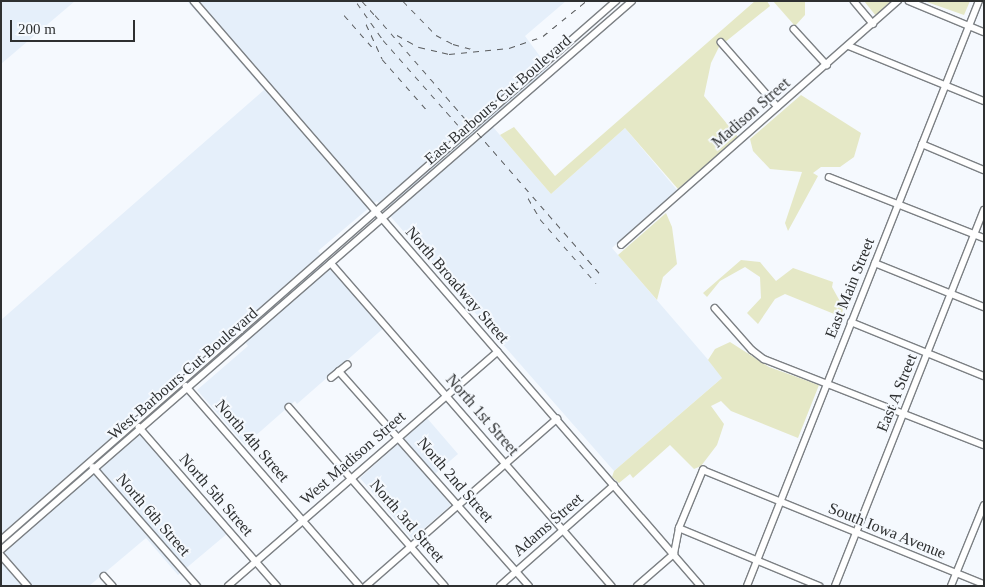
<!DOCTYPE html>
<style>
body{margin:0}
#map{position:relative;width:985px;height:587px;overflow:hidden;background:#f5f9fe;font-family:"Times New Roman",serif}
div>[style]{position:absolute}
.built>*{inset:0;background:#e5effa}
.green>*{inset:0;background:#e5e8c6}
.roads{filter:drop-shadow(1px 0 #7c8084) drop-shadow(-1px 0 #7c8084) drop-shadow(0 1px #7c8084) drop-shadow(0 -1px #7c8084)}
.minor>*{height:5.5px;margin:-2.75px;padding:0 2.75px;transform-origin:2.75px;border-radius:2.75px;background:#fff}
.rail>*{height:1px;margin-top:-0.5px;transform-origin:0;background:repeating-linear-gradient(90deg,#595b5d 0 6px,transparent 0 12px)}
span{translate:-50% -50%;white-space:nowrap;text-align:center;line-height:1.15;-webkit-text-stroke:4px #f5f9fe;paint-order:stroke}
.street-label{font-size:16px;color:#2e3031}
.frame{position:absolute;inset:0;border:2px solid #2e3031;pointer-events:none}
.scale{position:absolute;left:10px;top:20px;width:125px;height:22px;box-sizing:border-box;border:2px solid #2e3031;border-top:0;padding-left:6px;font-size:15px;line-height:18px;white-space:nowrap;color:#2e3031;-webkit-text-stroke:4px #f5f9fe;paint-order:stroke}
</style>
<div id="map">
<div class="built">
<div style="clip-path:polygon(1px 1px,75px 1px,1px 64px)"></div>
<div style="clip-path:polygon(187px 1px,566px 1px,525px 36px,553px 74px,493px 127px,551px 194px,625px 128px,677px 190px,612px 248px,723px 377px,614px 471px,377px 201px,318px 251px,386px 326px,297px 404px,295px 401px,245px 445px,197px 390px,248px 346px,233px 326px,127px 419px,228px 533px,178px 575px,146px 538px,89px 586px,1px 586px,1px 320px,264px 90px)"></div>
<div style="clip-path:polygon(427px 418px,458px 454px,429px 479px,451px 505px,412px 539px,360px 478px)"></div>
</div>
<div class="green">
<div style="clip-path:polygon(755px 1px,767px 1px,770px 6px,719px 47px,711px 63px,704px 96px,738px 137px,678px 189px,625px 128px,551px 194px,500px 135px,514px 127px,555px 176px)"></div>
<div style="clip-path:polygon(773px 1px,805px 1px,805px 15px,795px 26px)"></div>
<div style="clip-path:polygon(864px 1px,893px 1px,876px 16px)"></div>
<div style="clip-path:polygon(924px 1px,970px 1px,964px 15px)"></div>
<div style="clip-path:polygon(801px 95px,861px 133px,854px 157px,840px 167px,821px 167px,813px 173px,818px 176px,788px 231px,785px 223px,802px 172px,770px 169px,753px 151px,750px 139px)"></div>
<div style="clip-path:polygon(666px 213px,672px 227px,677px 264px,663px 277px,657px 300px,618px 255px)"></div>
<div style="clip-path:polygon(741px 260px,760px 262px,776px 281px,793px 268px,833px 282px,832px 287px,842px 305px,844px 318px,785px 294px,775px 299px,758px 324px,747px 313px,761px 298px,760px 277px,745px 267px,720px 281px,707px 297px,703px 293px)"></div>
<div style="clip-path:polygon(730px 342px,769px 367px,819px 385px,798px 438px,731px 411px,721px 401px,711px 406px,724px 424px,717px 445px,701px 466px,694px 469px,670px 445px,633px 478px,630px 474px,619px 483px,612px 477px,614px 471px,722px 378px,708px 360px,715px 349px)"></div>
</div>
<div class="roads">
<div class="minor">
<div style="left:194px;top:1px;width:774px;rotate:49.09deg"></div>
<div style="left:854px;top:1px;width:30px;rotate:50deg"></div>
<div style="left:909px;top:1px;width:81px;rotate:22.5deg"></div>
<div style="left:794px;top:29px;width:49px;rotate:47.5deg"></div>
<div style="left:721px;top:42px;width:86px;rotate:48.8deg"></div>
<div style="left:849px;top:46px;width:146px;rotate:22.2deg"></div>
<div style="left:922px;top:144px;width:67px;rotate:22.8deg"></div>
<div style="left:829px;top:177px;width:167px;rotate:21.5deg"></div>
<div style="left:621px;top:245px;width:369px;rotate:-41.4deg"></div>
<div style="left:331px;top:263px;width:428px;rotate:49deg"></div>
<div style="left:875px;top:263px;width:118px;rotate:22deg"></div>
<div style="left:715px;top:308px;width:56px;rotate:48.6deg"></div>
<div style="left:752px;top:350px;width:15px;rotate:37deg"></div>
<div style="left:764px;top:359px;width:236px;rotate:21.4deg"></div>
<div style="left:851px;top:322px;width:144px;rotate:22.1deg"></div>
<div style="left:339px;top:371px;width:287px;rotate:48.5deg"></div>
<div style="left:331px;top:378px;width:21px;rotate:-39deg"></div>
<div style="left:186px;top:386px;width:265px;rotate:49deg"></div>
<div style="left:289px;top:407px;width:237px;rotate:48.9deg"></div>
<div style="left:139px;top:427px;width:211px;rotate:49deg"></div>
<div style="left:93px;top:467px;width:158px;rotate:48.8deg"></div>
<div style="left:679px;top:528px;width:152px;rotate:22.5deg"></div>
<div style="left:1px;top:540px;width:818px;rotate:-41.23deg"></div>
<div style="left:1px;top:550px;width:836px;rotate:-41.02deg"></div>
<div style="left:1px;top:555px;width:41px;rotate:48.9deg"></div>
<div style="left:104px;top:576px;width:13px;rotate:48deg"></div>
<div style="left:228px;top:586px;width:357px;rotate:-41deg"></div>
<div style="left:366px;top:586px;width:254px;rotate:-41.2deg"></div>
<div style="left:500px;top:586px;width:152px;rotate:-41.5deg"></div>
<div style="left:637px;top:586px;width:49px;rotate:-40.9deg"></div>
<div style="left:674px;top:554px;width:26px;rotate:-79deg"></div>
<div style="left:679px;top:528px;width:63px;rotate:-67.5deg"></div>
<div style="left:703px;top:470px;width:303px;rotate:22.1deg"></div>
<div style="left:747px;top:586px;width:629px;rotate:-68.37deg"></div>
<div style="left:835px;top:586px;width:404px;rotate:-68.4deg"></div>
<div style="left:951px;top:586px;width:87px;rotate:-67.8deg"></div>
</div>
</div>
<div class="rail">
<div style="left:362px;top:1px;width:24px;rotate:48deg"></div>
<div style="left:403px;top:1px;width:47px;rotate:45.9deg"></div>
<div style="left:436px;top:35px;width:19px;rotate:28deg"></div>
<div style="left:453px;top:44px;width:23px;rotate:15deg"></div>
<div style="left:357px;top:3px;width:45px;rotate:54.9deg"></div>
<div style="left:383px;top:40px;width:113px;rotate:48.6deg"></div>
<div style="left:344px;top:15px;width:43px;rotate:48.8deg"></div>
<div style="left:375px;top:15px;width:346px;rotate:49deg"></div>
<div style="left:366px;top:24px;width:38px;rotate:65deg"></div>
<div style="left:382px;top:59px;width:67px;rotate:48.7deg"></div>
<div style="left:397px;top:35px;width:25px;rotate:29deg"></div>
<div style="left:419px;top:47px;width:31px;rotate:13deg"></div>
<div style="left:449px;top:54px;width:60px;rotate:-5.7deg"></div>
<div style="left:509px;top:48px;width:36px;rotate:-19deg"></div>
<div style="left:543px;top:36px;width:55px;rotate:-39.1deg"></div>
<div style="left:528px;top:198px;width:24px;rotate:60deg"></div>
<div style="left:540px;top:219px;width:85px;rotate:48.8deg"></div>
</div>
<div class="street-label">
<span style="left:498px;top:100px;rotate:-41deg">East Barbours Cut Boulevard</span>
<span style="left:751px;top:113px;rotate:-41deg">Madison Street</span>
<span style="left:457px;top:285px;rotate:49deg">North Broadway Street</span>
<span style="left:850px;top:288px;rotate:-68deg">East Main Street</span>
<span style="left:183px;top:374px;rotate:-41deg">West Barbours Cut Boulevard</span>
<span style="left:897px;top:393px;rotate:-68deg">East A Street</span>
<span style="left:482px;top:415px;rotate:49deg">North 1st Street</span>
<span style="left:252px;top:441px;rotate:49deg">North 4th Street</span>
<span style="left:353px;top:458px;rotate:-41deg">West Madison Street</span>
<span style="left:455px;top:480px;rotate:49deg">North 2nd Street</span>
<span style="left:216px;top:495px;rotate:49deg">North 5th Street</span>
<span style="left:153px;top:515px;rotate:49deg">North 6th Street</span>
<span style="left:407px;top:521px;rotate:49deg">North 3rd Street</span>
<span style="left:548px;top:525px;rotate:-41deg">Adams Street</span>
<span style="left:887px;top:531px;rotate:22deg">South Iowa Avenue</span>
</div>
<div class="frame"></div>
<div class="scale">200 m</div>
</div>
